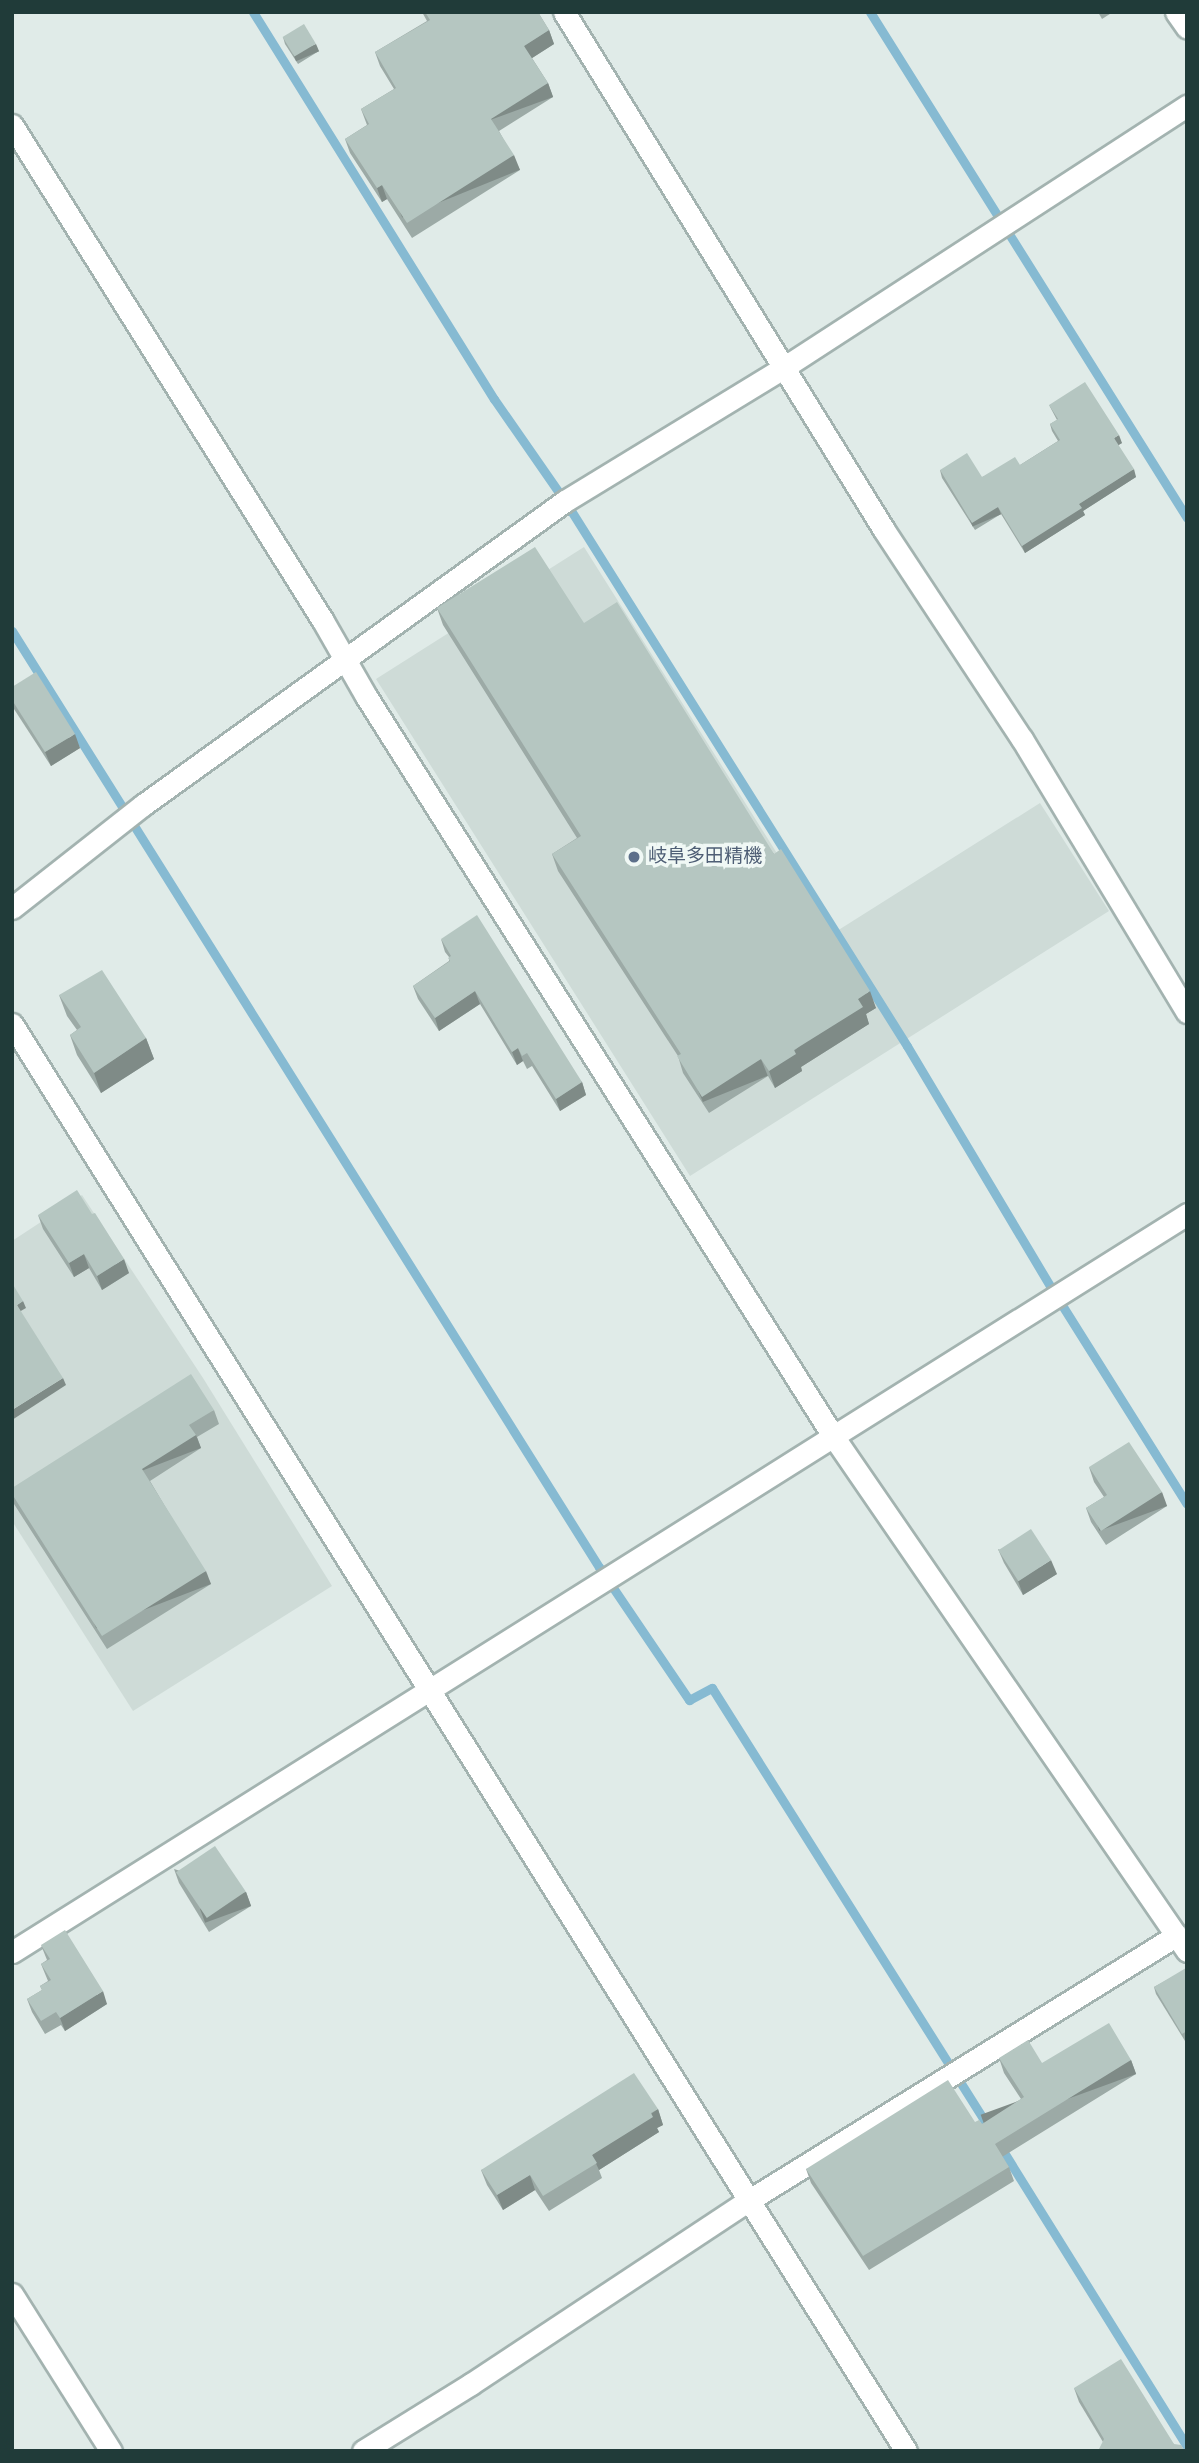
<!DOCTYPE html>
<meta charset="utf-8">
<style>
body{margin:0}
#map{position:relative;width:1199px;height:2463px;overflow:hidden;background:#e0ebe8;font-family:Karla,"Noto Sans JP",sans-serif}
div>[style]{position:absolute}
.built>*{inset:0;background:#cedbd7}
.stream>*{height:9px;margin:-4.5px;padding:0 4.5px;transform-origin:4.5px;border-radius:4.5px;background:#86bad2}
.roads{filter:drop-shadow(2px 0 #a3b3b0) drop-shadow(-2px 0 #a3b3b0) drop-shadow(0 2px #a3b3b0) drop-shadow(0 -2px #a3b3b0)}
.minor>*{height:21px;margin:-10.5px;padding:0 10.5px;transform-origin:10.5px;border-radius:10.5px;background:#fff}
.tertiary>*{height:21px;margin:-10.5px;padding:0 10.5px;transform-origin:10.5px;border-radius:10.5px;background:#fff}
.wall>*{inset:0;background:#9caaa6}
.shaded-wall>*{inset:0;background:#7f8b87;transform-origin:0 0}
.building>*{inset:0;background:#b5c6c1;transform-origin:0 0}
.dots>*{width:19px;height:19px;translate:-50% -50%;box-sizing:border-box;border:4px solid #f0f8f5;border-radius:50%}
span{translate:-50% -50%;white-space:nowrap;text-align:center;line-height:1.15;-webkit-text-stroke:7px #f0f8f5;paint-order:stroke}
.service-label{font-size:19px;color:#4e5e75}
.left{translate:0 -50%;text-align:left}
.frame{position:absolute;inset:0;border:14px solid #203b39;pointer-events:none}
</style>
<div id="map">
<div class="built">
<div style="clip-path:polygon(584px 547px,829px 936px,1040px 803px,1109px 911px,690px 1176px,376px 679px)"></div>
<div style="clip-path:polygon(82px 1195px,203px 1378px,332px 1586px,133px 1711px,12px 1521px,12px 1241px)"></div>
</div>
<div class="stream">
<div style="left:253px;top:12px;width:456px;rotate:58.1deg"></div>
<div style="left:494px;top:399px;width:124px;rotate:55.2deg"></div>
<div style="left:565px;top:501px;width:643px;rotate:57.89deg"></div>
<div style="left:907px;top:1046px;width:279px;rotate:59.2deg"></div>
<div style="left:1050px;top:1286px;width:257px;rotate:57.9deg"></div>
<div style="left:870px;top:12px;width:597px;rotate:57.93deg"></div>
<div style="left:12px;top:631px;width:1105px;rotate:57.91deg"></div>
<div style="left:599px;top:1567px;width:161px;rotate:55.9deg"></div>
<div style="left:689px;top:1700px;width:26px;rotate:-28deg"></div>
<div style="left:712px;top:1688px;width:524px;rotate:57.8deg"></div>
<div style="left:1000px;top:2146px;width:354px;rotate:58.1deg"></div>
</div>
<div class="roads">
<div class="minor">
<div style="left:564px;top:12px;width:609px;rotate:58.29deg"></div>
<div style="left:884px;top:530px;width:250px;rotate:56.6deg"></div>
<div style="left:1022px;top:739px;width:319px;rotate:58.9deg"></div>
<div style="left:1176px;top:12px;width:19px;rotate:55deg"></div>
<div style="left:12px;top:125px;width:585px;rotate:57.91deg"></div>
<div style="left:323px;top:621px;width:86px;rotate:60.2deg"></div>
<div style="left:366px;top:696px;width:875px;rotate:57.74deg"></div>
<div style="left:833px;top:1436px;width:625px;rotate:55.5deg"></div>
<div style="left:12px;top:1952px;width:1388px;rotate:-32.13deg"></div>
<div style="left:12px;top:2294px;width:186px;rotate:57.8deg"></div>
<div style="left:363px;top:2451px;width:127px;rotate:-31.8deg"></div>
<div style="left:471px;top:2384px;width:336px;rotate:-33.5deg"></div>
<div style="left:751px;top:2199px;width:501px;rotate:-31.79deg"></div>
</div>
<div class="tertiary">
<div style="left:12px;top:908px;width:167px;rotate:-38.2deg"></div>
<div style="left:143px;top:805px;width:520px;rotate:-35.77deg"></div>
<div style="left:565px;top:501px;width:255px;rotate:-31.4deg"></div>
<div style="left:783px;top:368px;width:482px;rotate:-33deg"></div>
<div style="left:12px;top:1024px;width:1684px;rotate:57.93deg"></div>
</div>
</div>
<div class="wall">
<div style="clip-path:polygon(422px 12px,538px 12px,549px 30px,554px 44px,532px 58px,548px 83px,553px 97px,499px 131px,520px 170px,412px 238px,387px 199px,382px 202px,350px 153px,345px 139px,367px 125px,361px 109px,394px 89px,380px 66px,375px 52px,427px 21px)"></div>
<div style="clip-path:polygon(1098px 12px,1113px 12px,1102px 19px)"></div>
<div style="clip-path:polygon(283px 37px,319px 51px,298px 64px,285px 44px)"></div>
<div style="clip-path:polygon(1049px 405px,1122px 443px,1118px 445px,1136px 477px,1083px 511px,1085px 515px,1025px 553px,1001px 514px,975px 530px,942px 478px,940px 470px,982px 477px,1020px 465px,1058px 441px,1052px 431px,1050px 424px,1057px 420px)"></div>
<div style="clip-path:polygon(437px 608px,584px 623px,774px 854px,876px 1008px,866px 1014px,869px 1024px,801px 1067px,802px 1071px,775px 1088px,768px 1076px,709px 1113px,683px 1073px,678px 1056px,558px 871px,552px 854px,577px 838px,443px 625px)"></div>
<div style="clip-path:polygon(12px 687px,80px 748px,51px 766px,12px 706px)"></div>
<div style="clip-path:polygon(441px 939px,582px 1082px,586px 1095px,560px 1111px,532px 1066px,527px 1069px,523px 1061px,517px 1065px,480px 1004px,439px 1031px,418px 999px,413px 986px,449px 961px,449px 957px,445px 952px)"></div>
<div style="clip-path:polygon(59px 995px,146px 1038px,154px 1059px,101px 1093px,77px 1055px,70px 1035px,77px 1030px,67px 1016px)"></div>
<div style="clip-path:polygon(38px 1215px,129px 1273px,102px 1290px,89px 1268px,74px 1277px,43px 1229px)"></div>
<div style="clip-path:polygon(214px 1410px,219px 1424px,197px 1437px,201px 1448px,150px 1481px,211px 1584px,107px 1649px,14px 1504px,12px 1497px,12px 1488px)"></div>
<div style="clip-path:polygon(1089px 1467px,1167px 1506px,1106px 1545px,1091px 1522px,1086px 1508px,1104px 1497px,1094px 1482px)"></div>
<div style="clip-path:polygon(998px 1549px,1057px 1574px,1023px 1595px,1004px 1563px)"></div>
<div style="clip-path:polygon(174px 1869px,246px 1892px,251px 1906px,209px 1932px,179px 1883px)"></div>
<div style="clip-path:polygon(41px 1945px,107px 2004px,65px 2031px,61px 2025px,45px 2034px,32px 2012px,27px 1999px,42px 1990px,40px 1986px,48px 1981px,41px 1964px,47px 1960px)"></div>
<div style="clip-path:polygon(1187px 1969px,1187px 2040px,1185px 2041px,1156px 1994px,1154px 1987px)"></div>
<div style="clip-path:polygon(999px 2058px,1042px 2063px,1131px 2060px,1136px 2074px,1002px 2157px,1009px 2167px,1014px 2181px,869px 2270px,811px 2183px,806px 2169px,975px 2122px,982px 2124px,1021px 2099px,1004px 2073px)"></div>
<div style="clip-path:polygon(658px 2109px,663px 2125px,657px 2128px,659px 2132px,599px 2170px,602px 2178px,549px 2211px,535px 2190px,503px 2210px,487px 2185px,481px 2170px)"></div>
<div style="clip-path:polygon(1074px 2388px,1174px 2444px,1103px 2442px,1079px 2402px)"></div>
</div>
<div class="shaded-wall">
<div style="clip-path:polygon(549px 30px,554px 44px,529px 60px,524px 46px)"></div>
<div style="left:316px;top:44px;width:8px;height:25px;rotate:67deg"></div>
<div style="left:548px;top:83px;width:15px;height:67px;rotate:70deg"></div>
<div style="left:514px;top:155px;width:16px;height:127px;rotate:68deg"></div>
<div style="clip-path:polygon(382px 185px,387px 199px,382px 202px,377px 188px)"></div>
<div style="clip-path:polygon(1119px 435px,1122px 443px,1117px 446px,1114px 438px)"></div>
<div style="clip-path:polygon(1134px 469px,1136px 477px,1083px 511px,1085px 515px,1025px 553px,1022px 546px,1079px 504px)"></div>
<div style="left:998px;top:507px;width:8px;height:31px;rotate:67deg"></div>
<div style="clip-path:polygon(75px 734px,80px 748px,51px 766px,45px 752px)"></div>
<div style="clip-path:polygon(475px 991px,480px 1004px,439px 1031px,435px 1018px)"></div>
<div style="clip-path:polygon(870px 991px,876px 1008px,866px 1014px,869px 1024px,801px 1067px,802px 1071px,775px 1088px,769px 1071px,858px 999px)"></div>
<div style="clip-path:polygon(146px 1038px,154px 1059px,101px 1093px,94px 1073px)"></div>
<div style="clip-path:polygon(518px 1048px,523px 1061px,517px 1065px,512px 1052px)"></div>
<div style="left:761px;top:1059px;width:18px;height:70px;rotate:68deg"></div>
<div style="clip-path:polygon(582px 1082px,586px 1095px,560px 1111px,556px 1099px)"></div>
<div style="clip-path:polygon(84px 1254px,89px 1268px,74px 1277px,69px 1263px)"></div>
<div style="clip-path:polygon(124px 1259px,129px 1273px,102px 1290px,97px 1276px)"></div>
<div style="clip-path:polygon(23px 1301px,26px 1308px,19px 1312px,17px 1305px)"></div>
<div style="clip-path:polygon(63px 1378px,66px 1385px,12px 1420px,12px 1410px)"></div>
<div style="left:196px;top:1435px;width:14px;height:64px;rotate:69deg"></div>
<div style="left:1162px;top:1492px;width:15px;height:72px;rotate:70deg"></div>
<div style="clip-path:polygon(1051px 1560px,1057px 1574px,1023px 1595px,1018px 1581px)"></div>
<div style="left:206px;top:1571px;width:14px;height:123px;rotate:69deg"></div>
<div style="left:246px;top:1892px;width:15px;height:49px;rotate:70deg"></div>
<div style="clip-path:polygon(103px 1991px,107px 2004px,65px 2031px,60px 2018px)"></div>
<div style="left:1131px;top:2060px;width:15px;height:160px;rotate:70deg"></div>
<div style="clip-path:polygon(658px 2109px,663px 2125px,657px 2128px,659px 2132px,599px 2170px,592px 2155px)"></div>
<div style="clip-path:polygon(530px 2175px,535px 2190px,503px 2210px,497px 2195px)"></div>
</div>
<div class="building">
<div style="clip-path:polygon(425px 12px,538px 12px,549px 30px,524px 46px,548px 83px,491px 119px,514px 155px,407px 223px,382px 185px,377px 188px,345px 139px,369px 124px,361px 109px,396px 88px,375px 52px,430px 20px)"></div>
<div style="left:304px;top:24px;width:23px;height:25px;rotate:59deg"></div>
<div style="clip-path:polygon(1085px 382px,1119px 435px,1114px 438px,1134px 469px,1079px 504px,1082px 508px,1022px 546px,998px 507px,972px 523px,940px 470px,967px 453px,982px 477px,1015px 457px,1020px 465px,1060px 440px,1050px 424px,1058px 419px,1049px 405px)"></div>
<div style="clip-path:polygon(535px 547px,584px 623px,617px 602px,774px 854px,781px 849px,870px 991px,858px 999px,863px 1007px,794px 1050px,796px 1054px,769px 1071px,761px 1059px,702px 1097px,677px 1056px,681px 1054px,552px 854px,581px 836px,437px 608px)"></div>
<div style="clip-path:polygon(36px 672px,75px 734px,45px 752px,12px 700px,12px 687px)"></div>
<div style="clip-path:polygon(477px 915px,582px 1082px,556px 1099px,527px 1053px,522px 1056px,518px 1048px,512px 1052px,475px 991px,435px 1018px,413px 986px,450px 961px,448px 958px,451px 956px,441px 939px)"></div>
<div style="clip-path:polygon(102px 970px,146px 1038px,94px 1073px,70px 1035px,81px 1027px,59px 995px)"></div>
<div style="clip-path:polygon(77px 1190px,92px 1214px,95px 1213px,124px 1259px,97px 1276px,84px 1254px,69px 1263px,38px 1215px)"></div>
<div style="clip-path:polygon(12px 1283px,23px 1301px,17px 1305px,63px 1378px,12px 1410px)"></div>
<div style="clip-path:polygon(191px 1374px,214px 1410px,189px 1425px,196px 1435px,142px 1469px,206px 1571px,102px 1636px,12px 1494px,12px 1488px)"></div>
<div style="clip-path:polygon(1129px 1442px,1162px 1492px,1101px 1531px,1086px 1508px,1107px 1495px,1089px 1467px)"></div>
<div style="left:1031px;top:1529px;width:37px;height:39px;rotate:57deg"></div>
<div style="left:215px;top:1846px;width:55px;height:47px;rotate:56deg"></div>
<div style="clip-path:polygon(65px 1930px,103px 1991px,60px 2018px,56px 2012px,41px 2021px,27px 1999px,42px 1990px,40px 1986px,51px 1980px,41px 1964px,50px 1959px,41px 1945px)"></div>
<div style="clip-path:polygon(1186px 1968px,1187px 1969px,1187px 2031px,1182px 2034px,1154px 1987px)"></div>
<div style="clip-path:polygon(1109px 2023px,1131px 2060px,995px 2144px,1009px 2167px,863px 2256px,806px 2169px,948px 2080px,975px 2122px,979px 2120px,982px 2124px,1024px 2097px,999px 2058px,1028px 2040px,1042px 2063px)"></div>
<div style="clip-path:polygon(634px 2073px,658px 2109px,651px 2113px,653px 2117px,592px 2155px,597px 2163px,543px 2196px,530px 2175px,497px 2195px,481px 2170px)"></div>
<div style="clip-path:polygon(1121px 2359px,1174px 2444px,1181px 2445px,1185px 2451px,1098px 2451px,1104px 2439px,1074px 2388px)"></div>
</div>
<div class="dots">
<div style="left:634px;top:857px;background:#5c6f8a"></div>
</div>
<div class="service-label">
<span class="left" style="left:648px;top:857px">岐阜多田精機</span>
</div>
<div class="frame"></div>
</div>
